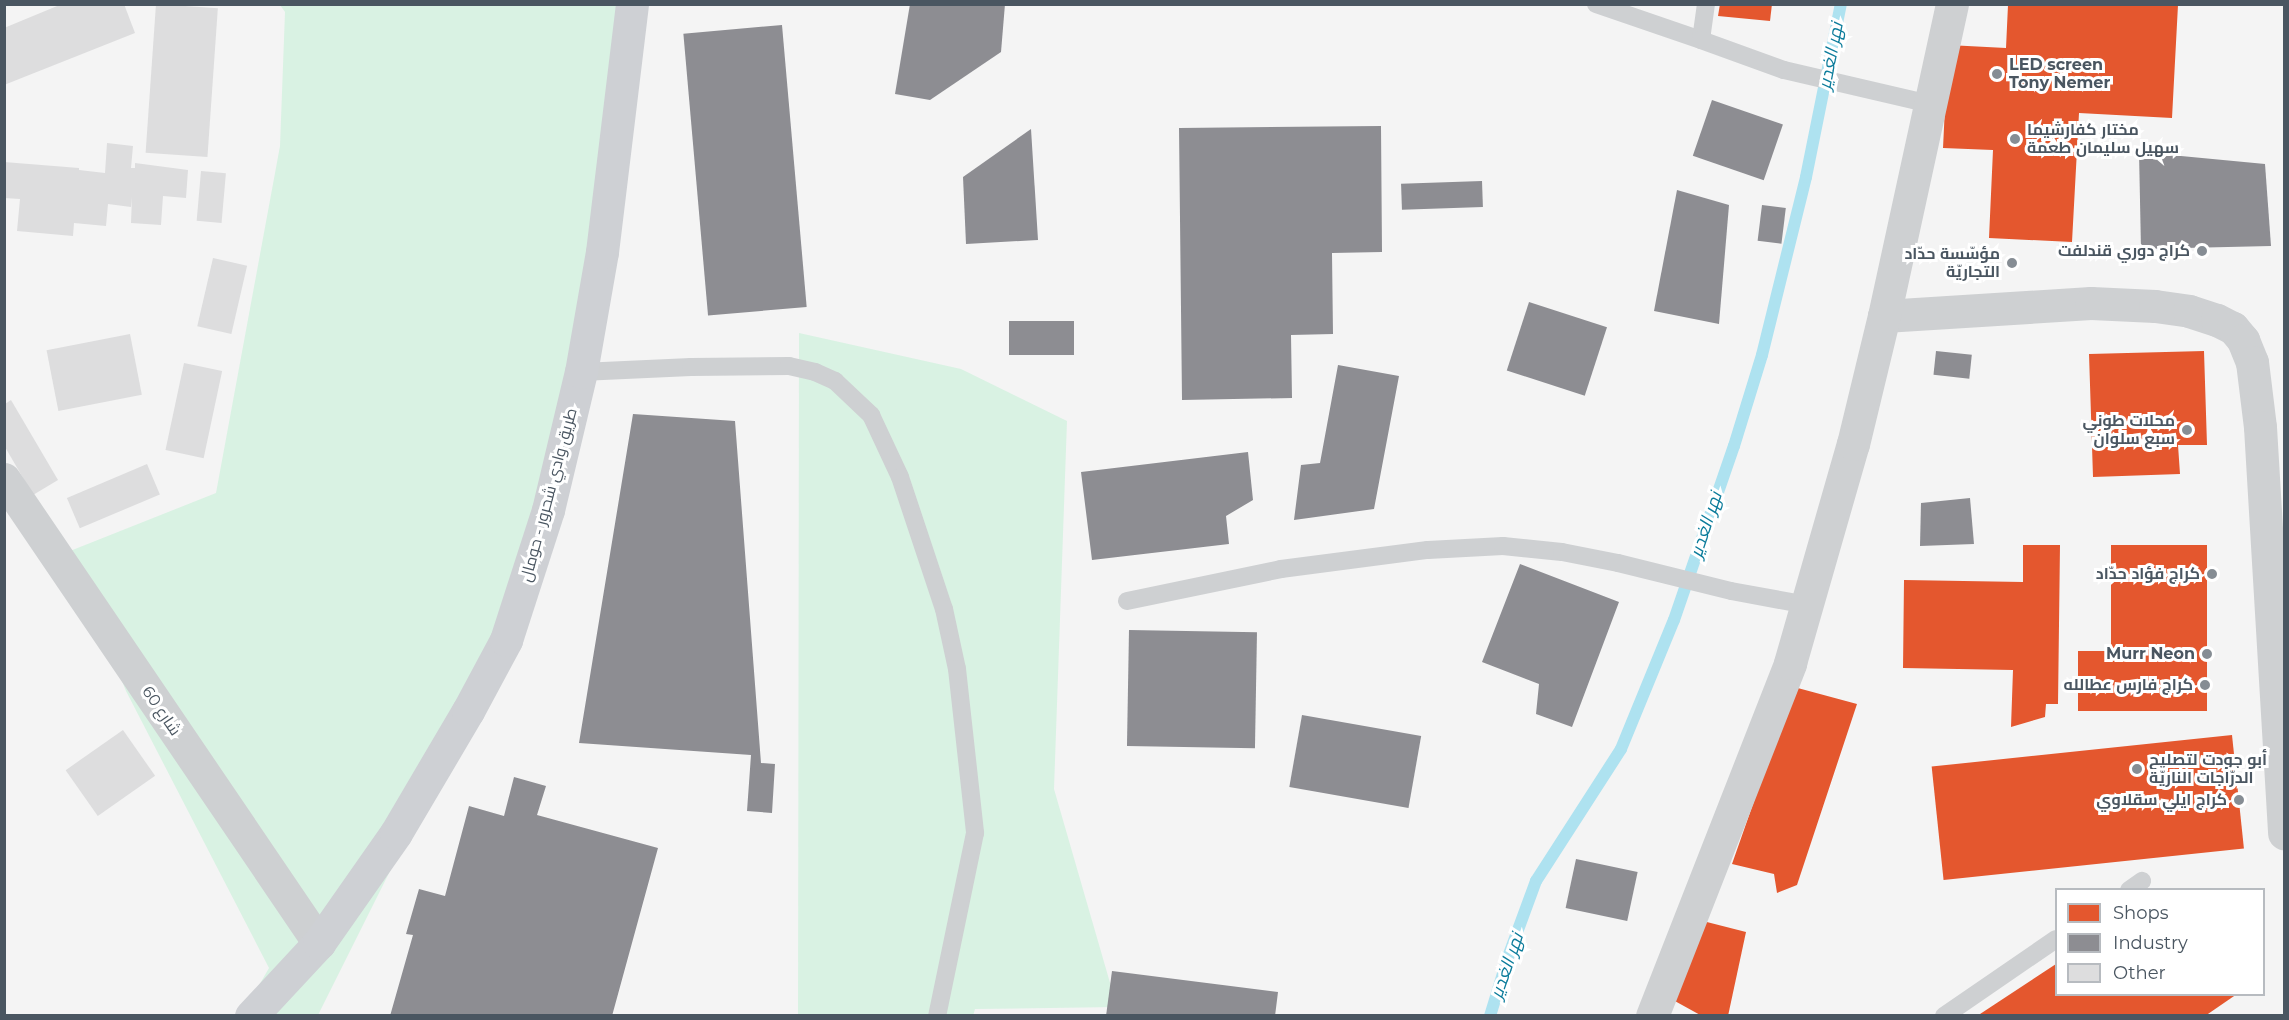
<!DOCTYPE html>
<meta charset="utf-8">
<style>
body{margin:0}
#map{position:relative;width:2289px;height:1020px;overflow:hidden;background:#f4f4f4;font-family:Montserrat,Cairo,sans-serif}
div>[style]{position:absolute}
.green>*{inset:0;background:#d9f2e3}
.shops>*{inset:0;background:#e4572e;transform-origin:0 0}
.industry>*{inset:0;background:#8d8d92;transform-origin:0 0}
.stream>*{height:12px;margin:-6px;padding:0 6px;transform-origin:6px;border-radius:6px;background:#aee2f0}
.building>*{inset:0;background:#ddddde;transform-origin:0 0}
.service>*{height:18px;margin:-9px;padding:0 9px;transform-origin:9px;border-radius:9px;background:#ced0d2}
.minor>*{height:33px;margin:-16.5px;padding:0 16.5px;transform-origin:16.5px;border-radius:16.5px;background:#ced0d2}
.tertiary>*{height:33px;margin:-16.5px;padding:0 16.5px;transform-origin:16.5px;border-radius:16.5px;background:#ced0d2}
.secondary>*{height:33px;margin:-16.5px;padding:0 16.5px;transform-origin:16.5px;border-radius:16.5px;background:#ced0d4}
.dots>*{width:16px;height:16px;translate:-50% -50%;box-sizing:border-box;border:3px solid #fff;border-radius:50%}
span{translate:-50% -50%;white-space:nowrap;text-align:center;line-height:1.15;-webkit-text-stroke:6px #fff;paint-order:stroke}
.poi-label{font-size:16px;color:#4a5661;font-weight:700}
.left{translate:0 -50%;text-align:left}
.right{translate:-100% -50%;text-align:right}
.street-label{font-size:16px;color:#4a5661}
.water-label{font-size:18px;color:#0c7c9b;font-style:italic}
.frame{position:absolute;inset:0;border:6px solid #4a5661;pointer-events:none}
.legend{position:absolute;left:2055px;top:888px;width:210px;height:108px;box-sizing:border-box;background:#fff;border:2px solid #b7bbc0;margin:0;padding:8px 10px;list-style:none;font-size:18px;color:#4a5661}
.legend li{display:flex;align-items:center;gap:12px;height:30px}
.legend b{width:30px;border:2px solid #b7bbc0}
</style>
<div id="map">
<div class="green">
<div style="clip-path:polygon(280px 5px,645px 5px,604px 311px,497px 657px,318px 1015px,242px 1015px,269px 968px,126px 691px,70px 551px,216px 493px,280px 146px,285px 12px)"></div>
<div style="clip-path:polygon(799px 333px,961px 369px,1067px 421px,1054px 789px,1117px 1007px,975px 1009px,973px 1016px,798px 1016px)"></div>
</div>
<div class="shops">
<div style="clip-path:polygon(1720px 4px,1772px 4px,1770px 21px,1718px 16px)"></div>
<div style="clip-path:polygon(2008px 5px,2178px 5px,2172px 118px,2079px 113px,2072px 242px,1989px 238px,1993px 150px,1943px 148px,1948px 45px,2006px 48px)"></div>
<div style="clip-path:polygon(2204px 351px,2207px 445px,2178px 445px,2180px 474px,2093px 477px,2089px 354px)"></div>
<div style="clip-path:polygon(2023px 545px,2060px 545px,2058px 704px,2046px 704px,2045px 717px,2011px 727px,2013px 670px,1903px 668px,1904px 580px,2023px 582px)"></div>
<div style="clip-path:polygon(2111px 545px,2207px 545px,2207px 711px,2078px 711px,2078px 651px,2111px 651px)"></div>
<div style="clip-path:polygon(1794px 687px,1857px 704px,1797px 885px,1777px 893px,1774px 874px,1732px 864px)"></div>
<div style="left:2232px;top:735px;width:114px;height:302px;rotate:84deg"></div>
<div style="clip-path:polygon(1699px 920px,1746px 932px,1728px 1016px,1702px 1016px,1673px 1000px)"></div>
<div style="clip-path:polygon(2056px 964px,2056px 994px,2237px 994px,2205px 1016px,1977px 1016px)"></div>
</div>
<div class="industry">
<div style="clip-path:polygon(910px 4px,1005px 4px,1001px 52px,930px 100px,895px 94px)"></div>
<div style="left:782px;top:25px;width:283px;height:99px;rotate:85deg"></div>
<div style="left:1712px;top:100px;width:75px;height:59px;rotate:19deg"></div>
<div style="clip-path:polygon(1381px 126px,1382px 252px,1332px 253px,1333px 334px,1291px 335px,1292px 398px,1182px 400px,1179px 128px)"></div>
<div style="clip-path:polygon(1031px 129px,1038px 240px,966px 244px,963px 177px)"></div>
<div style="clip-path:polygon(2139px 152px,2265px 164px,2271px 246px,2141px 249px)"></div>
<div style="left:1482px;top:181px;width:26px;height:81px;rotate:88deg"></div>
<div style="clip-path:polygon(1677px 190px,1729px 205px,1719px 324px,1654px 311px)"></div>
<div style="left:1762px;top:205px;width:24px;height:36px;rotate:7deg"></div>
<div style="left:1529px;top:302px;width:82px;height:72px;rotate:18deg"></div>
<div style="left:1074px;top:321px;width:34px;height:65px;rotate:90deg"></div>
<div style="left:1936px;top:351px;width:36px;height:24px;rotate:6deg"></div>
<div style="clip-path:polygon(1338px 365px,1399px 376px,1374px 509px,1294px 520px,1301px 465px,1320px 463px)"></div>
<div style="clip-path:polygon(633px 414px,735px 421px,761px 763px,775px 764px,772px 813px,747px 811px,751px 755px,579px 743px)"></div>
<div style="clip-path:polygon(1248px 452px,1253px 500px,1226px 516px,1229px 544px,1092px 560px,1081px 472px)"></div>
<div style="clip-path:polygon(1970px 498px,1974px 544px,1920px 546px,1921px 503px)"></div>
<div style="clip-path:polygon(1520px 564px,1619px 602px,1572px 727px,1536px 714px,1539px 684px,1482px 662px)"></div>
<div style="left:1129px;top:630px;width:128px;height:116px;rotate:1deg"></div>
<div style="left:1302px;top:715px;width:121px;height:73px;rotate:10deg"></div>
<div style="clip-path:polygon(514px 777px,546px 786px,537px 815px,658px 848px,612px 1016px,390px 1016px,413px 935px,406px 934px,419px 889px,445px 896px,469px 806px,504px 816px)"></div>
<div style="left:1576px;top:859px;width:63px;height:50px;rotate:12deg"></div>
<div style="clip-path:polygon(1112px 971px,1278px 992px,1275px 1016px,1106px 1016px)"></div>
</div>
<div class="stream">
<div style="left:1490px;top:1016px;width:62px;rotate:-73deg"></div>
<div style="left:1508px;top:957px;width:81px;rotate:-69.8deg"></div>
<div style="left:1536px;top:881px;width:157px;rotate:-57.2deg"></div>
<div style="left:1621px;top:749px;width:139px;rotate:-67.7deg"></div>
<div style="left:1674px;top:620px;width:184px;rotate:-71deg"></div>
<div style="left:1734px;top:446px;width:95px;rotate:-72.9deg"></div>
<div style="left:1762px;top:355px;width:183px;rotate:-76.1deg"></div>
<div style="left:1806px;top:177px;width:177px;rotate:-78.6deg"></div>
</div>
<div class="building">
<div style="clip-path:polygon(62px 4px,124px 4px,135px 33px,4px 85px,4px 28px)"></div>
<div style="left:156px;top:4px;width:62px;height:149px;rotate:4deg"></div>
<div style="clip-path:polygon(107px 143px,133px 146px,131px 168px,135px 168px,135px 163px,188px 170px,186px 198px,163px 196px,161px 225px,131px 223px,132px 197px,131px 207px,108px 204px,106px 226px,74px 223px,73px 236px,17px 231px,20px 199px,4px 198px,4px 162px,79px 168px,79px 170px,105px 173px)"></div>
<div style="left:201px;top:171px;width:25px;height:50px;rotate:5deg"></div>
<div style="left:213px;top:258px;width:35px;height:70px;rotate:13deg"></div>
<div style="left:130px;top:334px;width:62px;height:85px;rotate:79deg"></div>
<div style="left:184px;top:363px;width:39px;height:89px;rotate:12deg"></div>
<div style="clip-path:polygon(11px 400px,58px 480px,33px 495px,5px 447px,5px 404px)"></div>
<div style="left:147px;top:464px;width:33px;height:87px;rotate:67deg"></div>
<div style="left:123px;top:730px;width:56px;height:70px;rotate:55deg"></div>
</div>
<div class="service">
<div style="left:1596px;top:4px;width:111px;rotate:18.9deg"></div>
<div style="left:1706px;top:4px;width:36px;rotate:98deg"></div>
<div style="left:1701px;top:40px;width:88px;rotate:19.9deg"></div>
<div style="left:1784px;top:70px;width:150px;rotate:13.1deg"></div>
<div style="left:581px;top:372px;width:110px;rotate:-2.6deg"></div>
<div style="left:691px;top:367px;width:98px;rotate:-0.6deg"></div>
<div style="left:789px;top:366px;width:27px;rotate:13deg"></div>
<div style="left:815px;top:372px;width:22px;rotate:24deg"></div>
<div style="left:835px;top:381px;width:50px;rotate:43.4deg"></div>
<div style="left:871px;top:415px;width:68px;rotate:64.9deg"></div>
<div style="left:900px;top:477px;width:139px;rotate:71.6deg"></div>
<div style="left:944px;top:609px;width:61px;rotate:77.8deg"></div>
<div style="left:957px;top:669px;width:165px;rotate:83.7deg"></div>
<div style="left:975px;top:833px;width:187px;rotate:101.7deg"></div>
<div style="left:1127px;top:601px;width:157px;rotate:-11.7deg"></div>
<div style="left:1281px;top:569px;width:148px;rotate:-7.4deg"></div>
<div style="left:1428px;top:550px;width:75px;rotate:-3.1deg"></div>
<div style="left:1503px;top:546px;width:59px;rotate:5.8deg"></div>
<div style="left:1562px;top:552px;width:57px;rotate:11.1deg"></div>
<div style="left:1618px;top:563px;width:116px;rotate:13.9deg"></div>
<div style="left:1731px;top:591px;width:77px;rotate:10.4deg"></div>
<div style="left:2129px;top:890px;width:16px;rotate:-35deg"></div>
<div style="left:1944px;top:1016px;width:136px;rotate:-34.5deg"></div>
</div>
<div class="minor">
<div style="left:1884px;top:316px;width:207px;rotate:-3.6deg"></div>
<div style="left:2091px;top:303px;width:64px;rotate:2.7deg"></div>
<div style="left:2155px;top:306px;width:34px;rotate:8deg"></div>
<div style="left:2189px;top:311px;width:29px;rotate:18deg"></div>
<div style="left:2217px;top:320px;width:18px;rotate:27deg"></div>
<div style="left:2233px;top:328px;width:16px;rotate:50deg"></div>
<div style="left:2243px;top:340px;width:24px;rotate:68deg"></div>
<div style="left:2252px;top:362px;width:65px;rotate:83deg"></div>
<div style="left:2260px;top:427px;width:407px;rotate:86.6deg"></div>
<div style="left:4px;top:479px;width:561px;rotate:55.83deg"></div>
</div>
<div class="tertiary">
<div style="left:1652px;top:1016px;width:379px;rotate:-68.6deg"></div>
<div style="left:1790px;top:663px;width:228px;rotate:-74deg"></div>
<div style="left:1853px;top:444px;width:132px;rotate:-76.4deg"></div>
<div style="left:1884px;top:316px;width:319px;rotate:-77.7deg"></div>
</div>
<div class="secondary">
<div style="left:251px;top:1016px;width:100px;rotate:-47deg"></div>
<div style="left:319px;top:943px;width:134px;rotate:-55deg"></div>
<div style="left:396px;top:833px;width:142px;rotate:-59.5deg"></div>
<div style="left:468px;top:711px;width:81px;rotate:-61.8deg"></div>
<div style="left:506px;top:640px;width:137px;rotate:-72.1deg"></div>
<div style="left:548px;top:510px;width:142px;rotate:-76.6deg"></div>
<div style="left:581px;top:372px;width:122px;rotate:-80.1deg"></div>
<div style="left:602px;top:252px;width:250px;rotate:-83.1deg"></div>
</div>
<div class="dots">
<div style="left:1997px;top:74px;background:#868d94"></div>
<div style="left:2015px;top:139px;background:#868d94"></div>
<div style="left:2202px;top:251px;background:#868d94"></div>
<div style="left:2012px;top:263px;background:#868d94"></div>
<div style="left:2187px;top:430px;background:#868d94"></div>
<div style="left:2212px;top:574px;background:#868d94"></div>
<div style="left:2207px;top:654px;background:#868d94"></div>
<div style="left:2205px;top:685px;background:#868d94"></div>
<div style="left:2137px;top:769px;background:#868d94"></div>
<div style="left:2239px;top:800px;background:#868d94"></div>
</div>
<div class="poi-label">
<span class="left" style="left:2009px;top:74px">LED screen<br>Tony Nemer</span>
<span class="left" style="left:2027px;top:139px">مختار كفارشيما<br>سهيل سليمان طعمة</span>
<span class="right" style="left:2190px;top:251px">كراج دوري قندلفت</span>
<span class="right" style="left:2000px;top:263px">مؤسّسة حدّاد<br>التجاريّة</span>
<span class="right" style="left:2175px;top:430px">محلات طوني<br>سبع سلوان</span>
<span class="right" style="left:2200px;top:574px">كراج فؤاد حدّاد</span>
<span class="right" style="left:2195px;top:654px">Murr Neon</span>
<span class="right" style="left:2193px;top:685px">كراج فارس عطالله</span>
<span class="left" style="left:2149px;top:769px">أبو جودت لتصليح<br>الدرّاجات الناريّة</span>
<span class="right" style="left:2227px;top:800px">كراج ايلي سقلاوي</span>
</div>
<div class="street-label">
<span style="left:549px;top:495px;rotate:-75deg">طريق وادي شحرور - حومال</span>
<span style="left:161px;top:711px;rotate:56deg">شارع 60</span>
</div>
<div class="water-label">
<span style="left:1831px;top:56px;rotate:-79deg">نهر الغدير</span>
<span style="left:1706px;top:525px;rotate:-72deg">نهر الغدير</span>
<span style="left:1507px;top:966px;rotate:-71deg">نهر الغدير</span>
</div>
<div class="frame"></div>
<ul class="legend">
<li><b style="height:16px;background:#e4572e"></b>Shops</li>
<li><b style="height:16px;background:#8d8d92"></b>Industry</li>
<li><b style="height:16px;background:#ddddde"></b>Other</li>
</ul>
</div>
